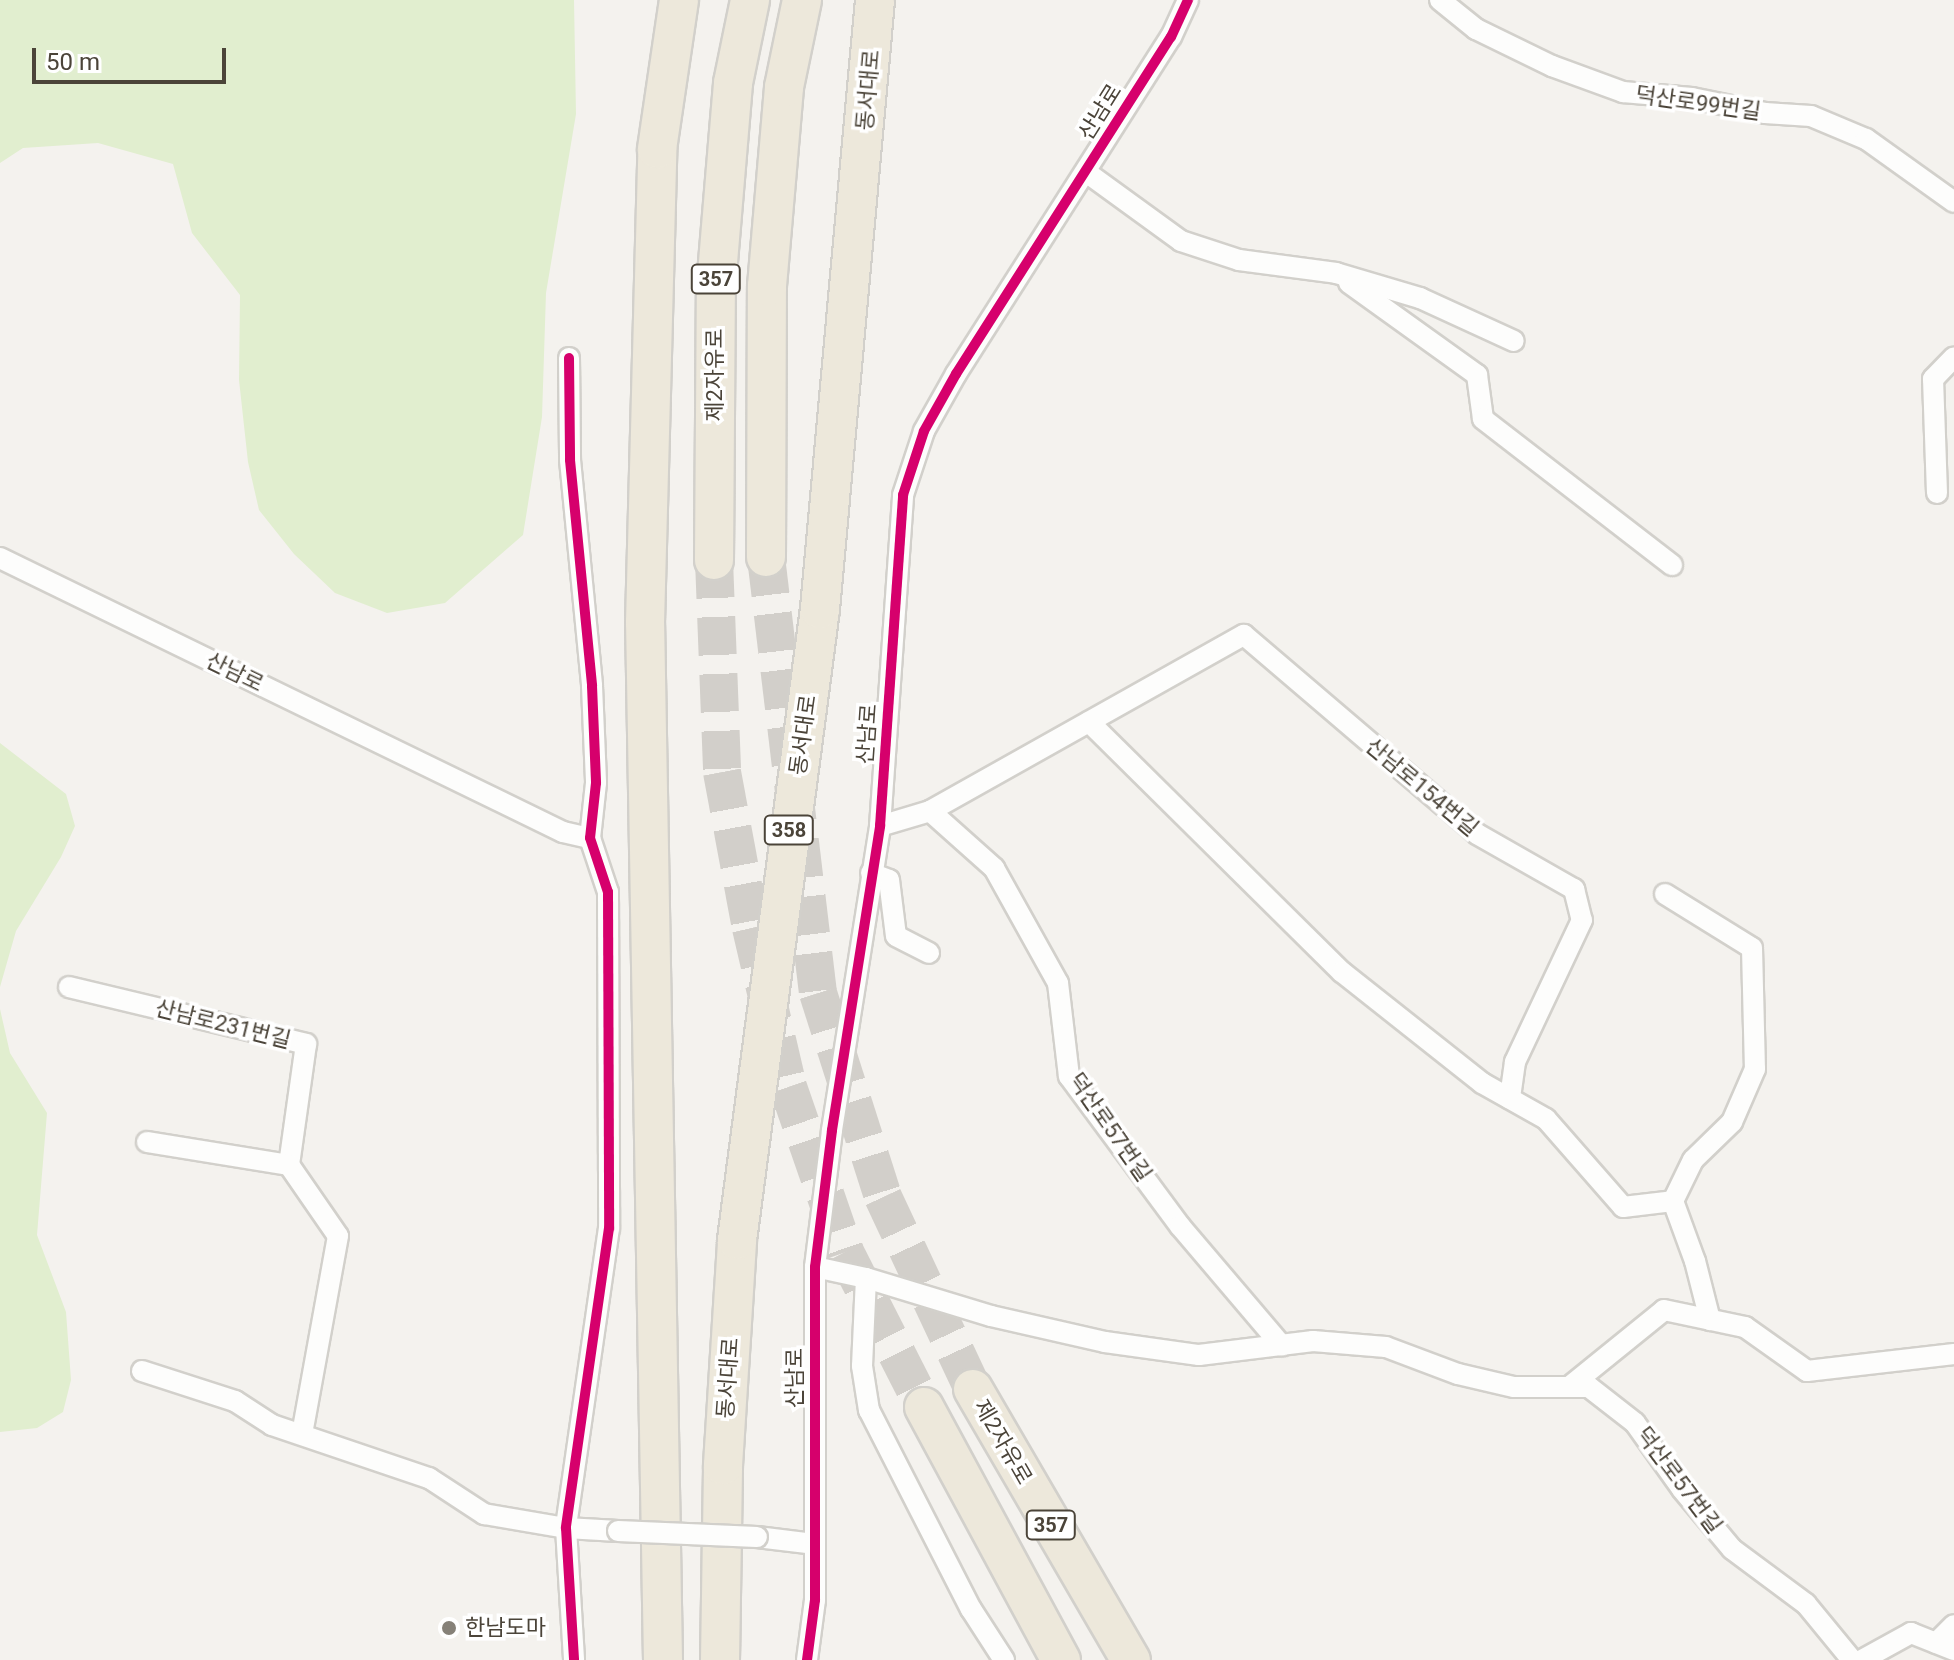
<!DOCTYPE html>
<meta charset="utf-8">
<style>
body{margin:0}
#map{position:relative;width:1954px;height:1660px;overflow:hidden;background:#f4f2ee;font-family:Roboto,"Noto Sans KR",sans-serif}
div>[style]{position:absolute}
.green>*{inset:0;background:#e1eecf}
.highway-tunnel>*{height:38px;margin-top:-19px;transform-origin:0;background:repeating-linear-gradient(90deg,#d2cfca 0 38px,transparent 0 57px)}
.roads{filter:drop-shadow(2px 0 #d2d0cb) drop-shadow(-2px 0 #d2d0cb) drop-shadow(0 2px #d2d0cb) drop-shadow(0 -2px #d2d0cb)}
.street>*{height:20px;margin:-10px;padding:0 10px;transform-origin:10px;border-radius:10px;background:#fdfdfc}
.highway>*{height:38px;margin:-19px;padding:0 19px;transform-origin:19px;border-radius:19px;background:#ede8db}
.bridges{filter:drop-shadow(2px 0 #d2d0cb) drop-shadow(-2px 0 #d2d0cb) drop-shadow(0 2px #d2d0cb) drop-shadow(0 -2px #d2d0cb)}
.street-bridge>*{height:20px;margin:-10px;padding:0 10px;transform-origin:10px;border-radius:10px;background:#fdfdfc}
.cycleway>*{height:10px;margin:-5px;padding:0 5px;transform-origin:5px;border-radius:5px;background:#d6006c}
.dots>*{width:22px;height:22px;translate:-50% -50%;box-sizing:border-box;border:4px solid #fff;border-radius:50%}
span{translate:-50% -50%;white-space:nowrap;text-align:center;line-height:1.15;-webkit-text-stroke:7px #fff;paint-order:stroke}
.shield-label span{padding:2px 6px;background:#fff;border:2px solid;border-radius:6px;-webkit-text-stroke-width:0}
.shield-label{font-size:20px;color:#4b4439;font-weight:700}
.street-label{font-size:22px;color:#4b4439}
.poi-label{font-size:22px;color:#4b4439}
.left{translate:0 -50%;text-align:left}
.scale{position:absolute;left:32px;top:48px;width:194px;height:36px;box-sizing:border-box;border:4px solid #4b4439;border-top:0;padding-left:10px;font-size:24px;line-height:28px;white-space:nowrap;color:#4b4439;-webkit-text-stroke:6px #fff;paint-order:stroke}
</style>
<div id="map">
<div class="green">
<div style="clip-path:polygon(0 0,574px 0,576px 114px,546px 293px,542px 417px,523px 535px,445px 603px,387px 613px,335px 593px,294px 554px,259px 510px,248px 462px,239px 380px,240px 295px,192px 233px,173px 164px,98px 143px,23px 148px,0 163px)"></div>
<div style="clip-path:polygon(0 743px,66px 794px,75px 826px,61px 857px,16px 931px,0 987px)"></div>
<div style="clip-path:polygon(0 1009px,10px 1053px,47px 1113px,37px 1235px,66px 1312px,71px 1380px,63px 1412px,37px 1428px,0 1432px)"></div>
</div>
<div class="highway-tunnel">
<div style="left:766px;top:557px;width:439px;rotate:83.2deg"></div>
<div style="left:818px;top:993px;width:214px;rotate:72.3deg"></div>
<div style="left:883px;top:1197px;width:212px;rotate:64.9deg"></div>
<div style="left:714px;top:560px;width:212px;rotate:87.8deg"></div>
<div style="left:722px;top:772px;width:159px;rotate:79.5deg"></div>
<div style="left:751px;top:928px;width:163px;rotate:76.9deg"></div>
<div style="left:788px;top:1087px;width:175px;rotate:70.9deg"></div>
<div style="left:845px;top:1252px;width:174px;rotate:63deg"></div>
</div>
<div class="roads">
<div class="street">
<div style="left:1440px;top:0;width:46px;rotate:38.9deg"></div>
<div style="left:1476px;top:29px;width:85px;rotate:26deg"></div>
<div style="left:1552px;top:66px;width:76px;rotate:20.1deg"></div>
<div style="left:1623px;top:92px;width:69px;rotate:5deg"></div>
<div style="left:1692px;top:98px;width:75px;rotate:11.6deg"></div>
<div style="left:1765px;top:113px;width:46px;rotate:3.7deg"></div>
<div style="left:1811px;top:116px;width:60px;rotate:22.7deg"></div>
<div style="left:1866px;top:139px;width:108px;rotate:35.6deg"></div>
<div style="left:1086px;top:172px;width:117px;rotate:36deg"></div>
<div style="left:1181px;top:241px;width:61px;rotate:18.1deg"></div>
<div style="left:1239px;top:260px;width:98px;rotate:7.6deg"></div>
<div style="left:1336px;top:273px;width:88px;rotate:16.6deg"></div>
<div style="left:1420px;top:298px;width:103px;rotate:24.6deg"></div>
<div style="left:1349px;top:283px;width:158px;rotate:35.7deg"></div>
<div style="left:1477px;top:375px;width:44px;rotate:82.2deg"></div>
<div style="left:1483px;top:419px;width:239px;rotate:37.7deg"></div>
<div style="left:569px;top:358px;width:102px;rotate:89.4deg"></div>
<div style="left:570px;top:460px;width:227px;rotate:84.4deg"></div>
<div style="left:592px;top:686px;width:97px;rotate:87.6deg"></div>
<div style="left:596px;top:783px;width:55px;rotate:96.2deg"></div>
<div style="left:590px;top:838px;width:57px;rotate:71.6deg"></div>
<div style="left:608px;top:892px;width:336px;rotate:89.8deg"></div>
<div style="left:609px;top:1228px;width:303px;rotate:98.2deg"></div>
<div style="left:566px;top:1528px;width:132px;rotate:86.5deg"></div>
<div style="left:1937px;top:493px;width:114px;rotate:-92deg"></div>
<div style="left:1933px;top:379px;width:30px;rotate:-46deg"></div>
<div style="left:0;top:558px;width:626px;rotate:25.95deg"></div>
<div style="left:563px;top:832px;width:28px;rotate:13deg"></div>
<div style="left:1089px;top:722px;width:356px;rotate:44.7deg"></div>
<div style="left:1342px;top:972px;width:179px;rotate:38.4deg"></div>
<div style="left:1482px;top:1083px;width:73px;rotate:29.4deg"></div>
<div style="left:1546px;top:1119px;width:117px;rotate:48.8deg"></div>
<div style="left:1623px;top:1207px;width:50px;rotate:-6.8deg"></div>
<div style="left:1673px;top:1201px;width:64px;rotate:69.9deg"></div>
<div style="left:1695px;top:1261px;width:61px;rotate:75.7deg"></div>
<div style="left:930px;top:811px;width:86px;rotate:41.7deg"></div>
<div style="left:994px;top:868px;width:132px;rotate:60.9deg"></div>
<div style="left:1058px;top:983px;width:94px;rotate:83.3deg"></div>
<div style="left:1069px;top:1076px;width:187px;rotate:53.5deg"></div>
<div style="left:1180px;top:1226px;width:157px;rotate:49.6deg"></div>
<div style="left:880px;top:826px;width:52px;rotate:-16.7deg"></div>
<div style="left:930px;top:811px;width:360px;rotate:-29.3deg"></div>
<div style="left:1244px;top:635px;width:306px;rotate:40.5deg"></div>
<div style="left:1477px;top:834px;width:112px;rotate:29.6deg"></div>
<div style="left:1574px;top:889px;width:32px;rotate:76deg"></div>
<div style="left:1582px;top:920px;width:157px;rotate:115.3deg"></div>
<div style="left:1515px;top:1062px;width:37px;rotate:98deg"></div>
<div style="left:871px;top:873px;width:19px;rotate:21deg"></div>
<div style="left:889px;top:880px;width:56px;rotate:82.9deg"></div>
<div style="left:896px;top:936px;width:37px;rotate:27deg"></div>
<div style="left:1665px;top:894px;width:102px;rotate:31.8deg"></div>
<div style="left:1752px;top:948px;width:121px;rotate:88.6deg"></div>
<div style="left:1755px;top:1069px;width:58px;rotate:113.5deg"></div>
<div style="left:1732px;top:1122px;width:54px;rotate:135.7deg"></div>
<div style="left:1693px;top:1160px;width:46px;rotate:116deg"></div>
<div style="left:69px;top:987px;width:244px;rotate:13.5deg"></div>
<div style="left:306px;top:1044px;width:122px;rotate:98deg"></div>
<div style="left:147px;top:1142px;width:144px;rotate:9.2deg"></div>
<div style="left:289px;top:1165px;width:86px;rotate:55.4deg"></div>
<div style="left:338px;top:1236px;width:202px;rotate:100.3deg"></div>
<div style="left:815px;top:1267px;width:52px;rotate:12.2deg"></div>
<div style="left:866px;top:1278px;width:131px;rotate:16.9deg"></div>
<div style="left:991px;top:1316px;width:117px;rotate:12.8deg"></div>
<div style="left:1105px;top:1342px;width:95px;rotate:7.9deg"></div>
<div style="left:1199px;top:1355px;width:115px;rotate:-7deg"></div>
<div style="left:1313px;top:1341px;width:73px;rotate:4.7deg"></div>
<div style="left:1386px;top:1347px;width:77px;rotate:20.6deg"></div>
<div style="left:1458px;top:1374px;width:57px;rotate:13.1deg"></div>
<div style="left:1514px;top:1387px;width:75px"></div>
<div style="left:1589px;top:1387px;width:58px;rotate:38deg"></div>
<div style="left:1635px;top:1423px;width:81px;rotate:54.5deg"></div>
<div style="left:1682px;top:1489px;width:78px;rotate:50.2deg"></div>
<div style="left:1732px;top:1549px;width:92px;rotate:36.6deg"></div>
<div style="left:1806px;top:1604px;width:72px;rotate:50.6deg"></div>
<div style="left:866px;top:1278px;width:88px;rotate:92.6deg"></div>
<div style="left:862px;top:1366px;width:45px;rotate:81deg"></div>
<div style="left:869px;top:1410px;width:224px;rotate:62.9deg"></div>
<div style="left:971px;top:1609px;width:61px;rotate:57.1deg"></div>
<div style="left:142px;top:1371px;width:98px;rotate:17.9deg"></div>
<div style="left:235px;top:1401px;width:44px;rotate:33deg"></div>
<div style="left:272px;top:1425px;width:166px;rotate:18.7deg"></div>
<div style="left:429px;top:1478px;width:66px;rotate:33.2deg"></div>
<div style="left:484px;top:1514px;width:83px;rotate:9.7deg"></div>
<div style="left:566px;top:1528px;width:52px;rotate:3.3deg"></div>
<div style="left:1569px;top:1387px;width:122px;rotate:-39deg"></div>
<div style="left:1664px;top:1310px;width:83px;rotate:11.9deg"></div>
<div style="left:1745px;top:1327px;width:76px;rotate:35.4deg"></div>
<div style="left:1807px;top:1371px;width:148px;rotate:-6.6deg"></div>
<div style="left:757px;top:1537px;width:57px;rotate:7deg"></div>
<div style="left:1936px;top:1643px;width:25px;rotate:-45deg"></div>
<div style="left:807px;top:1660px;width:61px;rotate:-82.4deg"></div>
<div style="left:815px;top:1600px;width:333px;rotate:-90deg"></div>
<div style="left:815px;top:1267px;width:138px;rotate:-82.9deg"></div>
<div style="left:832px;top:1130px;width:308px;rotate:-81deg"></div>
<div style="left:880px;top:826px;width:332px;rotate:-86deg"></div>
<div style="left:903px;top:495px;width:67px;rotate:-71.8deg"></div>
<div style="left:924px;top:431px;width:65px;rotate:-60.7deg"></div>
<div style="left:956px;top:374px;width:400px;rotate:-57.5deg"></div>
<div style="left:1171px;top:37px;width:41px;rotate:-65.3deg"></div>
<div style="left:1862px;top:1660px;width:56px;rotate:-28.9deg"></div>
<div style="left:1911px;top:1633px;width:46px;rotate:21.6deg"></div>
</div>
<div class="highway">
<div style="left:766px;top:557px;width:271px;rotate:-89.8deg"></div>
<div style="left:767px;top:286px;width:200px;rotate:-85.1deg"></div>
<div style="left:784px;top:87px;width:89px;rotate:-78.3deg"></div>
<div style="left:714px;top:560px;width:274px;rotate:-89.6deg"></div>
<div style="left:716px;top:286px;width:204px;rotate:-85.2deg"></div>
<div style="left:733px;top:83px;width:85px;rotate:-78.4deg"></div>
<div style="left:973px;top:1389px;width:314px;rotate:59.8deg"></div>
<div style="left:924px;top:1407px;width:288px;rotate:61.6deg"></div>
<div style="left:663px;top:1660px;width:1037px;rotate:-90.99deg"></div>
<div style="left:645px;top:623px;width:474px;rotate:-88.5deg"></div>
<div style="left:657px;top:149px;width:151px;rotate:-81.6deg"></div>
<div style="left:720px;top:1660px;width:195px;rotate:-89.1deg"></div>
<div style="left:723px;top:1465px;width:225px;rotate:-86.4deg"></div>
<div style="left:737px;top:1240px;width:636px;rotate:-82.51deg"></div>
<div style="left:820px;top:609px;width:611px;rotate:-84.84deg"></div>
</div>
</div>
<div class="bridges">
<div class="street-bridge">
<div style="left:618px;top:1531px;width:139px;rotate:2.5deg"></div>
</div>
</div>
<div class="cycleway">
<div style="left:569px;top:358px;width:102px;rotate:89.4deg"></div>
<div style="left:570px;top:460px;width:227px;rotate:84.4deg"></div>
<div style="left:592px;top:686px;width:97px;rotate:87.6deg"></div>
<div style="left:596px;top:783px;width:55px;rotate:96.2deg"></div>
<div style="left:590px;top:838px;width:57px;rotate:71.6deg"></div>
<div style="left:608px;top:892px;width:336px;rotate:89.8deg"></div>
<div style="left:609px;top:1228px;width:303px;rotate:98.2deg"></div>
<div style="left:566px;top:1528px;width:132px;rotate:86.5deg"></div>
<div style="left:807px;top:1660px;width:61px;rotate:-82.4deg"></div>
<div style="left:815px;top:1600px;width:333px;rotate:-90deg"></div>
<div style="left:815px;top:1267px;width:138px;rotate:-82.9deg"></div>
<div style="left:832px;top:1130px;width:308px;rotate:-81deg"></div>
<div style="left:880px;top:826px;width:332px;rotate:-86deg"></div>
<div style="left:903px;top:495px;width:67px;rotate:-71.8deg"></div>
<div style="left:924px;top:431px;width:65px;rotate:-60.7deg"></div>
<div style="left:956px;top:374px;width:400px;rotate:-57.5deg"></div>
<div style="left:1171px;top:37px;width:41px;rotate:-65.3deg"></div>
</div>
<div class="dots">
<div style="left:449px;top:1628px;background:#868178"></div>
</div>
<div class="shield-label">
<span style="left:716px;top:279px">357</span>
<span style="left:789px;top:830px">358</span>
<span style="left:1051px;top:1525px">357</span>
</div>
<div class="street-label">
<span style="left:868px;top:90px;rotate:-85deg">동서대로</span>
<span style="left:1698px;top:103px;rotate:8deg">덕산로99번길</span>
<span style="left:1100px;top:112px;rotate:-58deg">산남로</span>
<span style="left:715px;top:375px;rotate:-90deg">제2자유로</span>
<span style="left:235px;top:672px;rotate:26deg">산남로</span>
<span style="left:867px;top:734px;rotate:-86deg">산남로</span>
<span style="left:803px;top:735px;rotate:-82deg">동서대로</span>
<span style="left:1422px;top:787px;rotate:40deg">산남로154번길</span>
<span style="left:223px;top:1024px;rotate:14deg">산남로231번길</span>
<span style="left:1110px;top:1127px;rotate:55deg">덕산로57번길</span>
<span style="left:728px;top:1378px;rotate:-86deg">동서대로</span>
<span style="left:795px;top:1378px;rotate:-90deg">산남로</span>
<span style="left:1003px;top:1442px;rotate:60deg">제2자유로</span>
<span style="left:1679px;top:1480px;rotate:53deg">덕산로57번길</span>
</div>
<div class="poi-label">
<span class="left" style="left:465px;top:1628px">한남도마</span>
</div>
<div class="scale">50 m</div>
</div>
